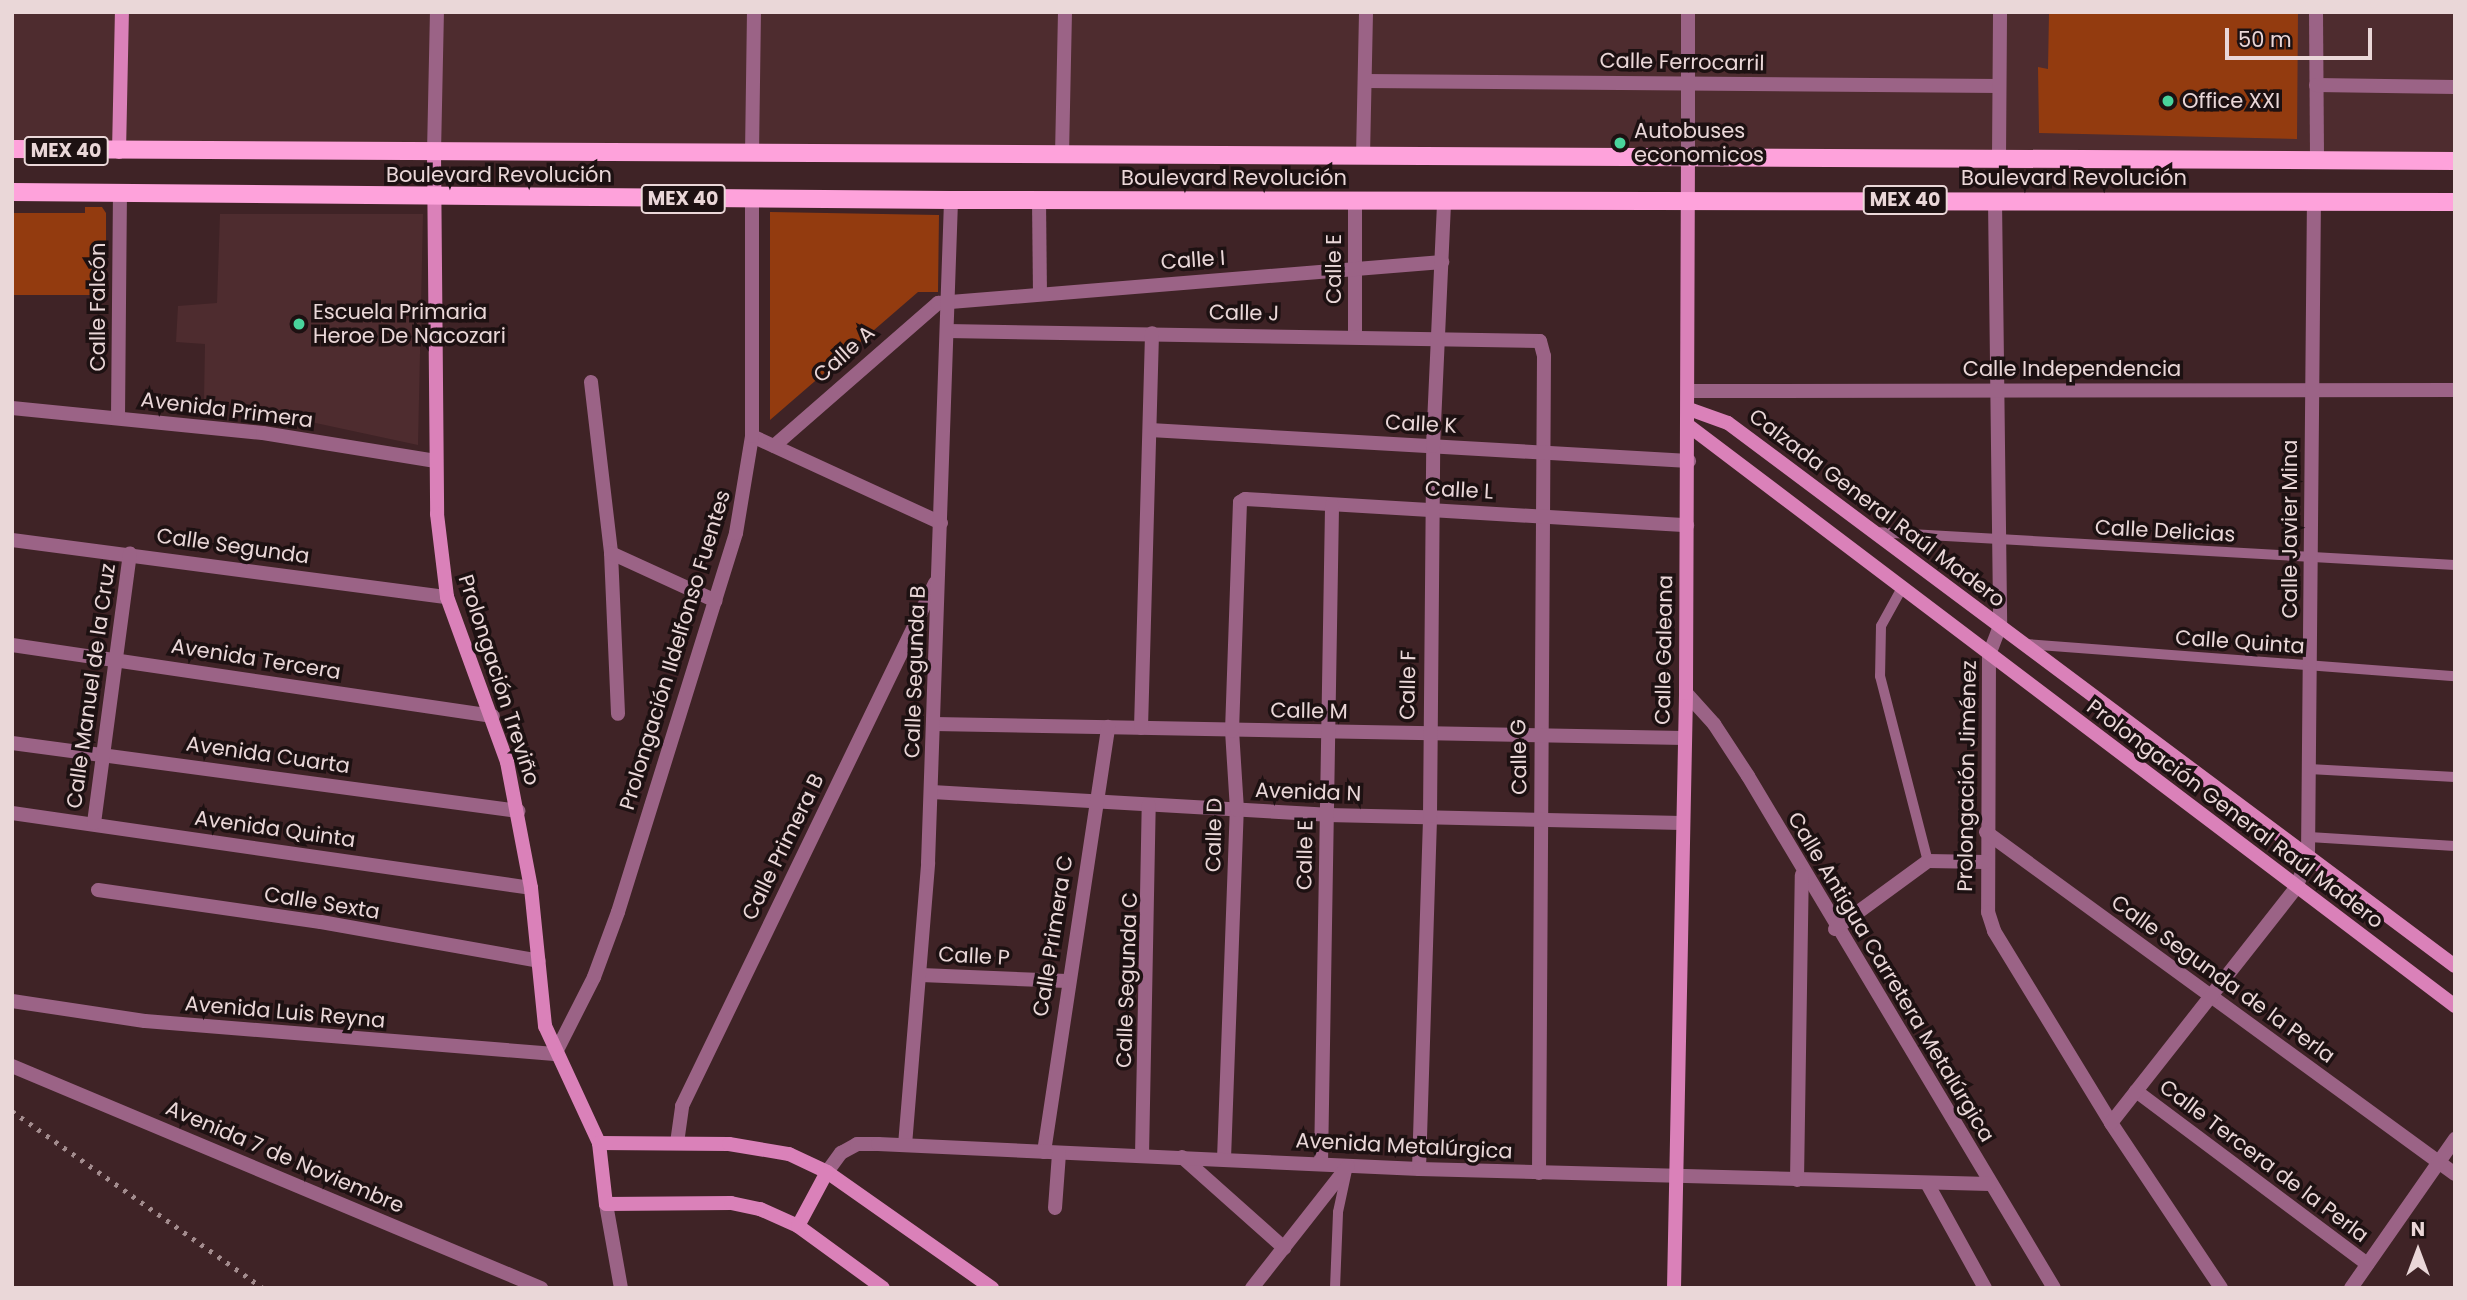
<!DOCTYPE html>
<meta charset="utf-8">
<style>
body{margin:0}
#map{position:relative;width:2467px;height:1300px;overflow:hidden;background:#3f2326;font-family:Poppins,sans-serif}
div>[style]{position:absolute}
.built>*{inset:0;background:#4e2c2f;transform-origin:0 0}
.building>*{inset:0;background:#933b0f}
.lane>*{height:10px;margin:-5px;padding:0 5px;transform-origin:5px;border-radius:5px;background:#9b6386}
.street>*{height:14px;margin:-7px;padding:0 7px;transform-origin:7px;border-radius:7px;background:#9b6386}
.secondary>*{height:14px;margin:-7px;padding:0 7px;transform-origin:7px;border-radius:7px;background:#da81b9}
.primary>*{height:18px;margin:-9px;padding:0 9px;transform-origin:9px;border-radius:9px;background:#fea2db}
.rail>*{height:5px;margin-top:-2.5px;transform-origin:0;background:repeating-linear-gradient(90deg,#a38c8e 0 3.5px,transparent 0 10.5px)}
.dots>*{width:19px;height:19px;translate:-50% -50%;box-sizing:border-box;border:4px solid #1d1112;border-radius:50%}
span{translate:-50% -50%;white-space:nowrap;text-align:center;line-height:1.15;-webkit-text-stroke:7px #1d1112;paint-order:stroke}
.shield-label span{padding:2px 5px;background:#1d1112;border:2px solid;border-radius:5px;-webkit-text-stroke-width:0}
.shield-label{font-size:19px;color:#ead7d8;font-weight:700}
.street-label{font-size:21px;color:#ead7d8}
.poi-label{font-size:21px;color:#ead7d8}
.left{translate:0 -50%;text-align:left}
.frame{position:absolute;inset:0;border:14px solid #ead7d8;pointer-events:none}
.north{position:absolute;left:2383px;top:1216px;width:70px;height:70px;-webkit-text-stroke:5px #1d1112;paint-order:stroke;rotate:0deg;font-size:19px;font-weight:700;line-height:28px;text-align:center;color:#ead7d8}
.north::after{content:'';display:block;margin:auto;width:24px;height:32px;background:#ead7d8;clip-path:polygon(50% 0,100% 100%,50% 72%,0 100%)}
.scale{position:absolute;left:2225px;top:28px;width:147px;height:32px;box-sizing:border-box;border:4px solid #ead7d8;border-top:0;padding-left:9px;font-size:21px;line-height:24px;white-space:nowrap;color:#ead7d8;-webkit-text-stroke:5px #1d1112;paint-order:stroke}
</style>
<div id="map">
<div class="built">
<div style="left:12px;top:12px;width:2443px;height:143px"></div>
<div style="clip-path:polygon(220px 214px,423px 214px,418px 445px,204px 399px,205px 344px,176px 342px,178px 306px,217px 303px)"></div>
</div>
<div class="building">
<div style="clip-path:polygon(2049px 12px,2298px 12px,2297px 139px,2039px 133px,2038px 67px,2048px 69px)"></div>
<div style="clip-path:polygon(85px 207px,102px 207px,106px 213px,106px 295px,12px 295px,12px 213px,85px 213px)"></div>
<div style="clip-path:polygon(770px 212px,939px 215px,938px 292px,918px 292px,770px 420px)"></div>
</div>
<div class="lane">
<div style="left:1875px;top:532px;width:581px;rotate:3.26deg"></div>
<div style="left:1902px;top:588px;width:43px;rotate:118.9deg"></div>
<div style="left:1881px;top:626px;width:50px;rotate:91.1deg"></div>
<div style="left:1880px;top:676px;width:191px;rotate:75.5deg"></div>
<div style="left:2026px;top:644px;width:430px;rotate:4.3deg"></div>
<div style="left:2309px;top:769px;width:146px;rotate:3.1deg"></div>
<div style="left:2309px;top:837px;width:146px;rotate:3.5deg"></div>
<div style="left:1335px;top:1288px;width:76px;rotate:-87.7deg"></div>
<div style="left:1338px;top:1212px;width:43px;rotate:-77.9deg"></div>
</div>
<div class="street">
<div style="left:2316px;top:12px;width:148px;rotate:89.6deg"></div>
<div style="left:1365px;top:81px;width:634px;rotate:0.45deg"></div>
<div style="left:2316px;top:85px;width:139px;rotate:0.8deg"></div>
<div style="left:434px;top:153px;width:141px;rotate:-88.8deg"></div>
<div style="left:752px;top:154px;width:142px;rotate:-89.2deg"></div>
<div style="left:1062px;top:155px;width:143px;rotate:-88.8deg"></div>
<div style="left:1363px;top:156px;width:144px;rotate:-88.8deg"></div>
<div style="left:1688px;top:157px;width:145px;rotate:-90deg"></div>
<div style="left:1999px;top:159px;width:147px;rotate:-89.6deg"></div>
<div style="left:1039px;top:200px;width:91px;rotate:89.4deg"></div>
<div style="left:1995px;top:200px;width:426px;rotate:89.3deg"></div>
<div style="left:2000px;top:626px;width:31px;rotate:111deg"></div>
<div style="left:1989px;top:655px;width:257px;rotate:90.2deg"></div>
<div style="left:1988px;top:912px;width:20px;rotate:72deg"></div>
<div style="left:1994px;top:931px;width:225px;rotate:58.6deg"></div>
<div style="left:2111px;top:1123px;width:198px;rotate:56.3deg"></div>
<div style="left:1355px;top:201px;width:135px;rotate:90deg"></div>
<div style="left:947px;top:331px;width:593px;rotate:0.97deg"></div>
<div style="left:1540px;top:341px;width:16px;rotate:75deg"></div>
<div style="left:1544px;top:356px;width:817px;rotate:90.35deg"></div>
<div style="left:591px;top:382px;width:172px;rotate:83.3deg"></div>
<div style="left:611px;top:553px;width:161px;rotate:87.5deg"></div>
<div style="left:1690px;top:391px;width:765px;rotate:-0.07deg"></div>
<div style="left:12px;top:408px;width:252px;rotate:5.7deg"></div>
<div style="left:263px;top:433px;width:175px;rotate:9.2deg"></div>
<div style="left:118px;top:418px;width:222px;rotate:-89.5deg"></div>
<div style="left:1150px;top:430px;width:540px;rotate:3.29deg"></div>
<div style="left:752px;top:436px;width:208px;rotate:24.7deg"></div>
<div style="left:774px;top:446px;width:218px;rotate:-41.1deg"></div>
<div style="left:938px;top:303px;width:506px;rotate:-4.65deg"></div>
<div style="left:12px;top:540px;width:439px;rotate:7.5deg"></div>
<div style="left:611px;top:553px;width:115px;rotate:24.6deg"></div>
<div style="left:12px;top:645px;width:486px;rotate:8.4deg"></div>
<div style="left:1686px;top:693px;width:42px;rotate:47.9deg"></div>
<div style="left:1714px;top:724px;width:62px;rotate:56.8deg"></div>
<div style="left:1748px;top:776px;width:596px;rotate:59.14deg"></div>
<div style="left:934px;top:724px;width:750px;rotate:1.07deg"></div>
<div style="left:1141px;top:728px;width:395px;rotate:-88.4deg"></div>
<div style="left:12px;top:743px;width:511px;rotate:7.65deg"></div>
<div style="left:932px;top:792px;width:396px;rotate:3.3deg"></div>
<div style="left:1327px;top:815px;width:355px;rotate:1.3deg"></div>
<div style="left:12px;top:813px;width:524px;rotate:8.22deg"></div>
<div style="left:94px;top:823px;width:272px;rotate:-82.4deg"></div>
<div style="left:1986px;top:832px;width:580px;rotate:36.1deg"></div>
<div style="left:98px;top:890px;width:225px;rotate:8.2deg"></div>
<div style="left:321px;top:922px;width:221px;rotate:10.1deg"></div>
<div style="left:1835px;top:929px;width:115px;rotate:-36.2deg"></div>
<div style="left:1928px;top:861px;width:57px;rotate:1deg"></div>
<div style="left:921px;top:975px;width:146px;rotate:2.4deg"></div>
<div style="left:12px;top:1001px;width:134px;rotate:8.6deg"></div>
<div style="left:145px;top:1021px;width:411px;rotate:4.6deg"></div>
<div style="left:555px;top:1054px;width:86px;rotate:-63.1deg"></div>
<div style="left:594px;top:977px;width:69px;rotate:-69.7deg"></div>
<div style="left:618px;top:912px;width:397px;rotate:-72.7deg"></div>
<div style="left:736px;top:533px;width:98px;rotate:-80.6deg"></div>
<div style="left:752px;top:436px;width:237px;rotate:-90deg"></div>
<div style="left:12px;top:1066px;width:574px;rotate:22.77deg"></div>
<div style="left:2136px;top:1091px;width:289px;rotate:36.8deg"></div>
<div style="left:2111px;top:1123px;width:299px;rotate:-51.8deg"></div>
<div style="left:2296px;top:888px;width:34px;rotate:-69deg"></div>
<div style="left:2308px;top:856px;width:655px;rotate:-89.48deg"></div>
<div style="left:677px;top:1143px;width:37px;rotate:-82deg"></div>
<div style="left:682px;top:1106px;width:581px;rotate:-64.18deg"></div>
<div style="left:905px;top:1145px;width:283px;rotate:-85.3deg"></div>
<div style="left:928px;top:863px;width:663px;rotate:-88.01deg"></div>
<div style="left:1044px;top:1152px;width:430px;rotate:-81.4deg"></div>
<div style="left:1142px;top:1156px;width:351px;rotate:-88.9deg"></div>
<div style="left:1182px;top:1157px;width:137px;rotate:41.7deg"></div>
<div style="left:1224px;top:1159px;width:349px;rotate:-87.9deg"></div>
<div style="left:1237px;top:810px;width:79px;rotate:-93.6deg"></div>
<div style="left:1232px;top:731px;width:229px;rotate:-88deg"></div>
<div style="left:1240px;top:502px;width:6px;rotate:-31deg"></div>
<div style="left:1245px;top:499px;width:443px;rotate:3.4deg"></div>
<div style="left:1321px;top:1164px;width:659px;rotate:-89.04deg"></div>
<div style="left:1419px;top:1169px;width:353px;rotate:-88.2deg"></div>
<div style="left:1430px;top:816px;width:370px;rotate:-89.5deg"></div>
<div style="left:1433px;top:446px;width:244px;rotate:-87.4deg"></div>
<div style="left:827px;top:1172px;width:24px;rotate:-54deg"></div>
<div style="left:841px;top:1153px;width:18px;rotate:-29deg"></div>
<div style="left:857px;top:1144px;width:21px"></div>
<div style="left:878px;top:1144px;width:542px;rotate:2.65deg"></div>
<div style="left:1419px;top:1169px;width:571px;rotate:1.5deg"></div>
<div style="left:1797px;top:1180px;width:305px;rotate:-89.1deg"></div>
<div style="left:1927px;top:1183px;width:120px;rotate:61.1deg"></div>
<div style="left:606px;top:1204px;width:85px;rotate:79.9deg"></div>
<div style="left:1055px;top:1208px;width:55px;rotate:-85.8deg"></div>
<div style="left:1252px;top:1288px;width:155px;rotate:-51.8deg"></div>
<div style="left:2351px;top:1288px;width:182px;rotate:-55.1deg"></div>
</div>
<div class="secondary">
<div style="left:119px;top:152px;width:140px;rotate:-88.8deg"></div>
<div style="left:434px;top:153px;width:361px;rotate:89.5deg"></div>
<div style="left:437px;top:514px;width:84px;rotate:83.1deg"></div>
<div style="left:447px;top:597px;width:176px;rotate:70deg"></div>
<div style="left:507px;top:762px;width:128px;rotate:79.2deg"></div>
<div style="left:531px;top:888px;width:139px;rotate:84.2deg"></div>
<div style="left:545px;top:1026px;width:129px;rotate:65.2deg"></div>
<div style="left:599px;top:1143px;width:61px;rotate:83.5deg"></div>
<div style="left:606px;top:1204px;width:125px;rotate:-0.5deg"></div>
<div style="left:731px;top:1203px;width:30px;rotate:12deg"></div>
<div style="left:760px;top:1209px;width:42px;rotate:24.1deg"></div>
<div style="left:798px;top:1226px;width:105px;rotate:36.1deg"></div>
<div style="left:1689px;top:409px;width:41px;rotate:19.7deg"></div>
<div style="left:1728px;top:423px;width:907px;rotate:36.76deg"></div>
<div style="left:1689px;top:426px;width:961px;rotate:37.13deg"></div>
<div style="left:599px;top:1143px;width:130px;rotate:0.4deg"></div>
<div style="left:729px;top:1144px;width:61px;rotate:9.5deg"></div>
<div style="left:789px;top:1154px;width:42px;rotate:25.3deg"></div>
<div style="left:827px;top:1172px;width:202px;rotate:35.1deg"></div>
<div style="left:798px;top:1226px;width:61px;rotate:-61.8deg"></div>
<div style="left:1674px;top:1288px;width:595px;rotate:-88.84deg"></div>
<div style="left:1686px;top:693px;width:536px;rotate:-89.79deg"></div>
</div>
<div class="primary">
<div style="left:12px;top:149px;width:2443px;rotate:0.28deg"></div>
<div style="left:12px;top:192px;width:939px;rotate:0.49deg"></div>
<div style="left:951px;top:200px;width:1504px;rotate:0.08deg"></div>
</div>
<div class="rail">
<div style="left:12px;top:1111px;width:307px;rotate:35.2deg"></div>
</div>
<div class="dots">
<div style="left:2168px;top:101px;background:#49d49c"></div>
<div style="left:1620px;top:143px;background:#49d49c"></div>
<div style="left:299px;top:324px;background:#49d49c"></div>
</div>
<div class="shield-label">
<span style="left:66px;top:151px">MEX 40</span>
<span style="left:683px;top:199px">MEX 40</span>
<span style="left:1905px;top:200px">MEX 40</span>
</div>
<div class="street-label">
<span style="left:1682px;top:62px;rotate:1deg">Calle Ferrocarril</span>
<span style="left:499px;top:175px">Boulevard Revolución</span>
<span style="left:1234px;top:178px">Boulevard Revolución</span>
<span style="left:2074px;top:178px">Boulevard Revolución</span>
<span style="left:1193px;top:260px;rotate:-4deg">Calle I</span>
<span style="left:1334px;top:269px;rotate:-90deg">Calle E</span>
<span style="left:98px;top:307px;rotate:-90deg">Calle Falcón</span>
<span style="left:1244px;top:313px;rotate:1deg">Calle J</span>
<span style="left:844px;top:354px;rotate:-42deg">Calle A</span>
<span style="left:2072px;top:369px">Calle Independencia</span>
<span style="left:227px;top:410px;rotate:7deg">Avenida Primera</span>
<span style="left:1421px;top:424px;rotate:3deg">Calle K</span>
<span style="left:1459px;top:490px;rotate:3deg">Calle L</span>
<span style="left:1877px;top:508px;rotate:37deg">Calzada General Raúl Madero</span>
<span style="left:2290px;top:529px;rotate:-90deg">Calle Javier Mina</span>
<span style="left:2165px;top:531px;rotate:3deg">Calle Delicias</span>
<span style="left:233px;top:546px;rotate:8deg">Calle Segunda</span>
<span style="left:2240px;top:642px;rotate:4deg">Calle Quinta</span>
<span style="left:675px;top:650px;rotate:-73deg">Prolongación Ildelfonso Fuentes</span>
<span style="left:1664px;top:650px;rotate:-89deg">Calle Galeana</span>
<span style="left:256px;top:659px;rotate:9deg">Avenida Tercera</span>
<span style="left:915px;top:672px;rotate:-88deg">Calle Segunda B</span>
<span style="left:499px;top:680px;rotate:72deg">Prolongación Treviño</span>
<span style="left:1408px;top:685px;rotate:-89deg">Calle F</span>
<span style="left:91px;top:686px;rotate:-82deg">Calle Manuel de la Cruz</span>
<span style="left:1309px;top:711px;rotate:1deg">Calle M</span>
<span style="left:268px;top:755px;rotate:8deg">Avenida Cuarta</span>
<span style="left:1519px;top:757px;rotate:-91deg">Calle G</span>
<span style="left:1967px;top:776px;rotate:-89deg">Prolongación Jiménez</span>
<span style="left:1308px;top:792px;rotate:2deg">Avenida N</span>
<span style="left:2235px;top:814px;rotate:37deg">Prolongación General Raúl Madero</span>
<span style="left:275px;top:829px;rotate:8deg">Avenida Quinta</span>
<span style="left:1214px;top:835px;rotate:-89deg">Calle D</span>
<span style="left:783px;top:847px;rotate:-64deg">Calle Primera B</span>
<span style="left:1305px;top:855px;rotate:-89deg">Calle E</span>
<span style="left:322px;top:903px;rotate:9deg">Calle Sexta</span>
<span style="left:1053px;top:936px;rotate:-81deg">Calle Primera C</span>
<span style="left:974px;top:956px;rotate:3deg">Calle P</span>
<span style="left:1891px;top:977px;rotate:59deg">Calle Antigua Carretera Metalúrgica</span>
<span style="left:2223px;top:979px;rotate:36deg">Calle Segunda de la Perla</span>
<span style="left:1127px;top:980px;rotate:-88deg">Calle Segunda C</span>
<span style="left:285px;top:1012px;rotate:5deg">Avenida Luis Reyna</span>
<span style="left:1404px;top:1146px;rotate:3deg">Avenida Metalúrgica</span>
<span style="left:285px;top:1157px;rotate:23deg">Avenida 7 de Noviembre</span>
<span style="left:2264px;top:1161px;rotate:37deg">Calle Tercera de la Perla</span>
</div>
<div class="poi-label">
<span class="left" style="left:2182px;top:101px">Office XXI</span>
<span class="left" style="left:1634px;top:143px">Autobuses<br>economicos</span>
<span class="left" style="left:313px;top:324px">Escuela Primaria<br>Heroe De Nacozari</span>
</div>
<div class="frame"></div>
<div class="north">N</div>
<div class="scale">50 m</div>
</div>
